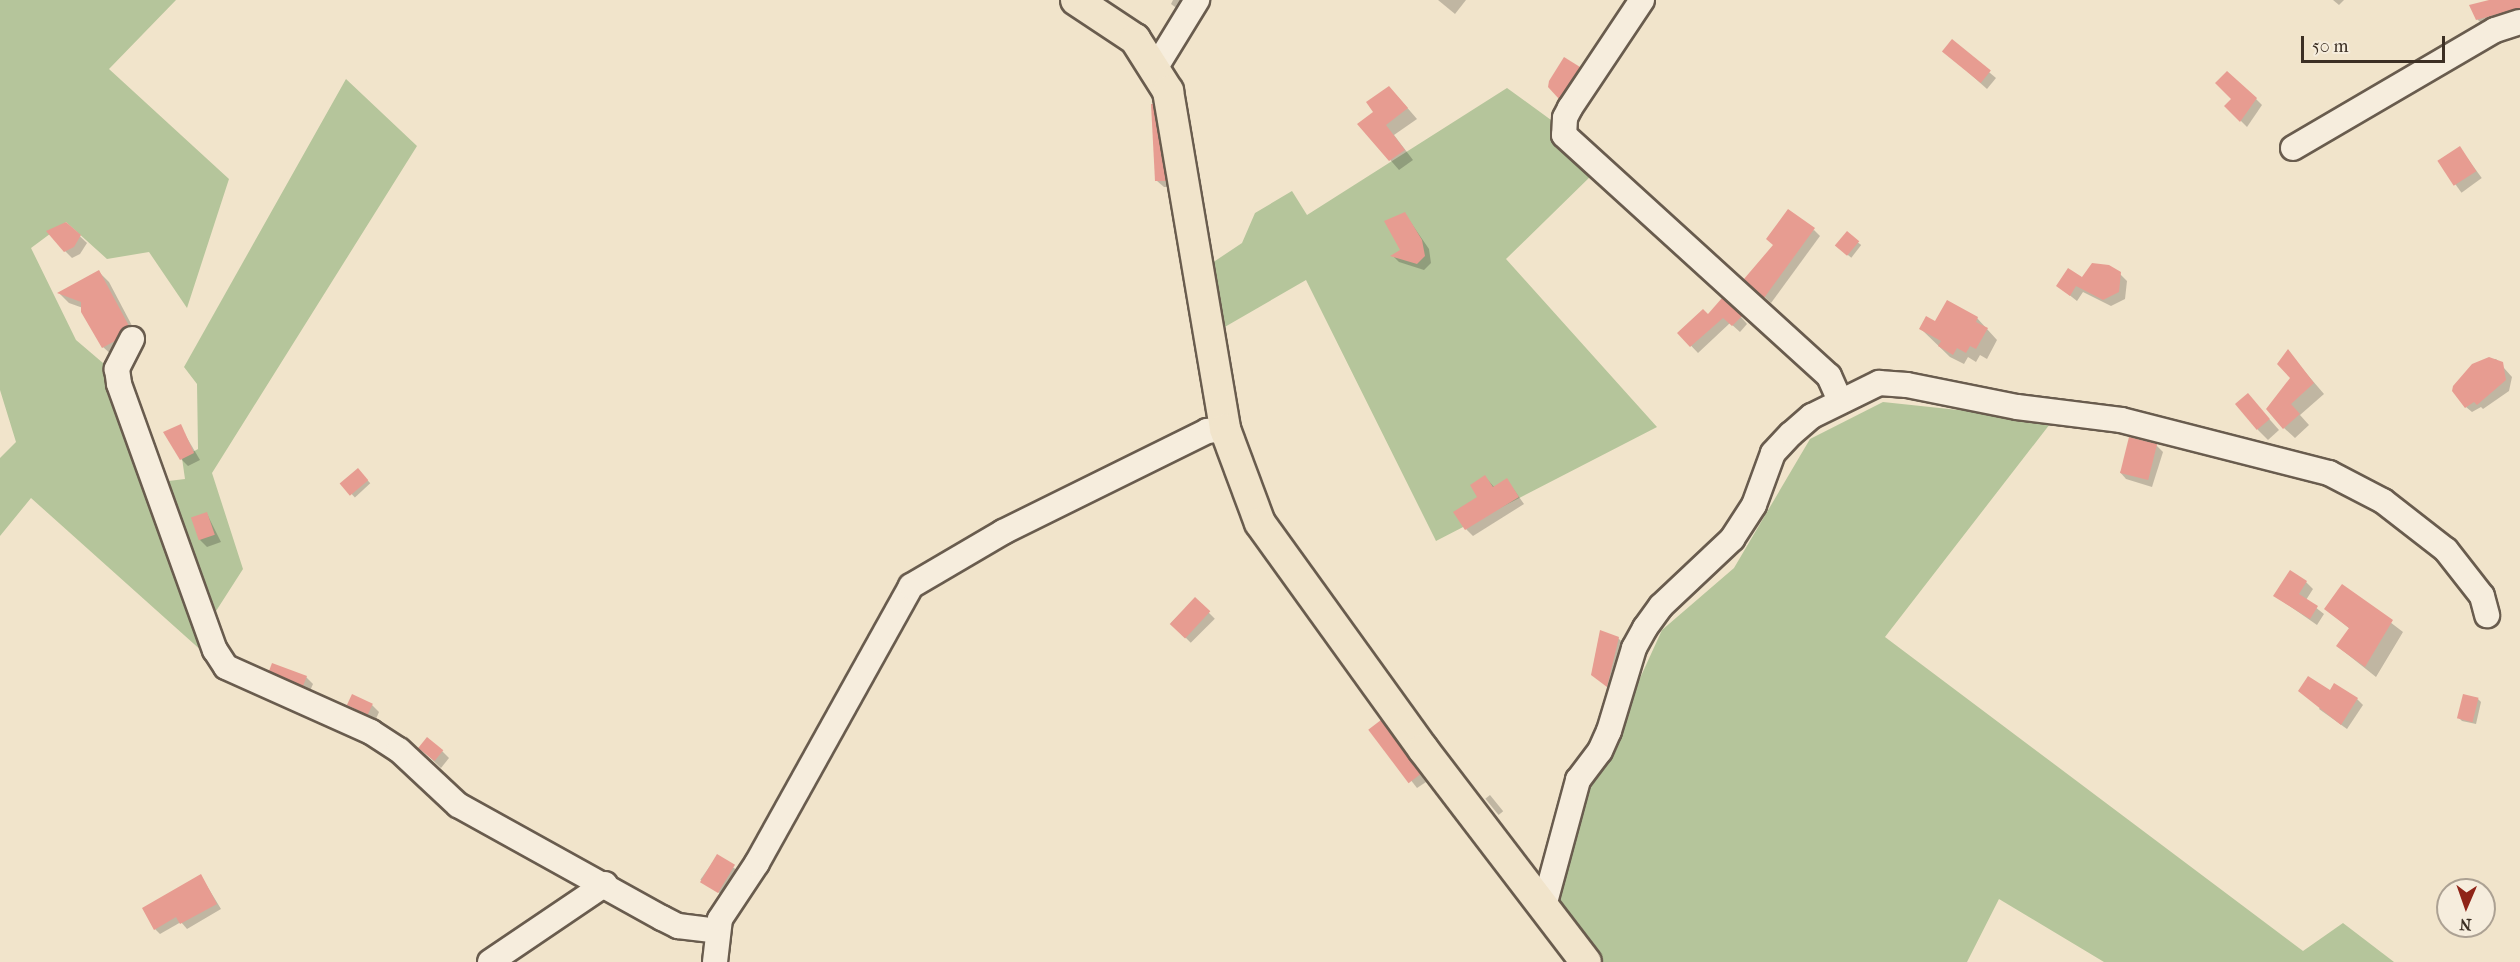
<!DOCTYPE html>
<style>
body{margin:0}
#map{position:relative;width:2520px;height:962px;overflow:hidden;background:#f1e4cb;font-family:"IM FELL French Canon",serif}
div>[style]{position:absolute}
.green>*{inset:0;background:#b5c59b}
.shadow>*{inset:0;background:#0003;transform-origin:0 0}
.building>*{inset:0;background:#e79c91;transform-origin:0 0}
.roads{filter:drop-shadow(2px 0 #695c4e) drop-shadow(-2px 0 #695c4e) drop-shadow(0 2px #695c4e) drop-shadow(0 -2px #695c4e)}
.minor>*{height:24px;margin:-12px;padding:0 12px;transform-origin:12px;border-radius:12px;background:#f6eddd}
.major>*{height:30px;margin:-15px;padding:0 15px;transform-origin:15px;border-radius:15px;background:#f1e4cb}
span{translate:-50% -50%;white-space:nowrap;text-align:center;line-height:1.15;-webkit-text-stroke:6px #f6eddd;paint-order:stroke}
.north{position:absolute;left:2436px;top:878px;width:60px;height:60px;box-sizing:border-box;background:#f6eddd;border:2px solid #aca193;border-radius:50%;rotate:182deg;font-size:16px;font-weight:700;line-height:24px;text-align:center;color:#3c2f24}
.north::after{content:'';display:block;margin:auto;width:21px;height:27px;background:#8f2418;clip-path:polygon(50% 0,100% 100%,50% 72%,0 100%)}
.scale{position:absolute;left:2301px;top:36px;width:144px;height:27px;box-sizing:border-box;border:3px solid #3c2f24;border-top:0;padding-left:8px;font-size:18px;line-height:21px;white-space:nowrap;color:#3c2f24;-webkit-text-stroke:4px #f6eddd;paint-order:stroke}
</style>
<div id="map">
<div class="green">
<div style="clip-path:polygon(0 0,176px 0,109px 69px,229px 179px,187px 308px,149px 252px,107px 259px,66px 222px,31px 248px,76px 340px,110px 369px,152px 483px,185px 479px,182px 458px,198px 449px,197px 384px,184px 367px,346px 79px,417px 146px,212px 473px,243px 569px,209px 622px,213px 661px,31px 498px,0 536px,0 458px,16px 442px,0 390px)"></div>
<div style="clip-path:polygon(1507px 88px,1562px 128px,1595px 172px,1506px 259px,1657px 427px,1436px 541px,1306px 280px,1223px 328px,1212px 263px,1242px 243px,1255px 213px,1292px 191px,1307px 215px)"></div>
<div style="clip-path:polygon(1883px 402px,2053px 420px,1885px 637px,2303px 951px,2343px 923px,2394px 962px,2104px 962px,1999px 899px,1967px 962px,1599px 962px,1555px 898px,1572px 827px,1662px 630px,1734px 568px,1810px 439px)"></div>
</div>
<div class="shadow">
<div style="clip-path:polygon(1173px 0,1185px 0,1179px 10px,1171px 4px)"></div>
<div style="clip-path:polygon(1438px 0,1466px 0,1455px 14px)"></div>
<div style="clip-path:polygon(2333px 0,2344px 0,2339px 5px)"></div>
<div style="clip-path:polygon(2501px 0,2520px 0,2520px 15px,2484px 26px,2477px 19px)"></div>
<div style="clip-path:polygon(1952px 41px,1996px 78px,1987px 89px,1950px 56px)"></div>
<div style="clip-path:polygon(1564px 59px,1586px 75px,1566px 104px,1550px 86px)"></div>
<div style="clip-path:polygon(1398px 97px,1417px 119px,1394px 135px,1413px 160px,1399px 170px,1359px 124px)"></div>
<div style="clip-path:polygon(2233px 99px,2256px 99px,2262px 105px,2247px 127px,2226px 106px)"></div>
<div style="clip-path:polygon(1154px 107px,1159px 112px,1172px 187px,1164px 187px,1157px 181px)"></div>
<div style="left:2460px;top:148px;width:37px;height:25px;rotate:54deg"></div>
<div style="clip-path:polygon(1405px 214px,1429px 249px,1431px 263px,1424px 270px,1399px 262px,1393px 256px,1402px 251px)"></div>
<div style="clip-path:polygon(66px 223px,87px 243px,80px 254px,72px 258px,65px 251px)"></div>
<div style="clip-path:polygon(1814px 230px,1820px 236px,1771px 303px,1752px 285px,1775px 246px)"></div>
<div style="left:1847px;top:234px;width:18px;height:16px;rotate:38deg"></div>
<div style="clip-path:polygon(99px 272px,109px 282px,138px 337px,114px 357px,103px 347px,83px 308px,69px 303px,60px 294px)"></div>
<div style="clip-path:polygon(2120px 274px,2127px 281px,2125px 299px,2111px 306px,2083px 292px,2077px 301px,2058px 286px,2081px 278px)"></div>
<div style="clip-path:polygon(1708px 316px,1741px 317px,1747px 324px,1740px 332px,1730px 323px,1698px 353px,1679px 333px)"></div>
<div style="clip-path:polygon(1977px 318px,1997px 340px,1987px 359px,1980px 355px,1976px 362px,1968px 357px,1964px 364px,1950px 357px,1921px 329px,1936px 323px)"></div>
<div style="clip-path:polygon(2288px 352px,2324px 394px,2300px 415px,2309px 425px,2295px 438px,2284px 428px,2292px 378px)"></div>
<div style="clip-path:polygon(2496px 359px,2512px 377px,2509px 391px,2483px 409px,2481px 407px,2472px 412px,2466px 407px,2483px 360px)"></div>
<div style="clip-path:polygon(2248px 395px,2279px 430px,2268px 440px,2258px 430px)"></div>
<div style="clip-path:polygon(180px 426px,200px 460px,188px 466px,181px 459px)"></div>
<div style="clip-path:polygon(2156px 445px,2163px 452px,2152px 487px,2126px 479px,2120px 472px)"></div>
<div style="left:358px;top:470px;width:18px;height:21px;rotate:47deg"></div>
<div style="clip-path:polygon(1485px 477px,1495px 488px,1507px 480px,1524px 504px,1473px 536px,1466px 529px)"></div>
<div style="clip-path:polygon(207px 514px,221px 542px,207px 547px,200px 540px)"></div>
<div style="clip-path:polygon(2306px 582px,2313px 589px,2306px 600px,2324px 614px,2317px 625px,2275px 596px)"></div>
<div style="clip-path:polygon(2343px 586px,2403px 632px,2376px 677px,2337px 646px,2350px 629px,2326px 609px)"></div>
<div style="left:1195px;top:599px;width:28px;height:34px;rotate:45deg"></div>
<div style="clip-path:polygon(1618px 638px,1624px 644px,1613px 691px,1599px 680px)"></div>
<div style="clip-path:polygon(271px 670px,306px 677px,313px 684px,310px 691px)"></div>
<div style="clip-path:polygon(2331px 692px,2357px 699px,2363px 705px,2347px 729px,2319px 709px)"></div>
<div style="clip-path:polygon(2478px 699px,2481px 702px,2476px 724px,2462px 721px,2459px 718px)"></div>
<div style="clip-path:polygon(349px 705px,372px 705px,379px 712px,375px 721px)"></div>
<div style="clip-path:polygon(1371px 729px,1387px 729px,1426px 782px,1417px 788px)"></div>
<div style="clip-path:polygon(420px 748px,442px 751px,449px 758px,441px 768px)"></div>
<div style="left:1490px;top:795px;width:21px;height:6px;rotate:51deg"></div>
<div style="left:717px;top:856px;width:29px;height:29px;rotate:35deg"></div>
<div style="clip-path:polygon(201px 876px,221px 909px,187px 929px,181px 922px,160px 934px,155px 929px)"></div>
</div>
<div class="building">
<div style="clip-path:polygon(2489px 0,2520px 0,2520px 8px,2476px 20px,2469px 5px)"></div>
<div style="left:1952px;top:39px;width:50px;height:16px;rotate:39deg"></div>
<div style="clip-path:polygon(1564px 57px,1580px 67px,1559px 99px,1548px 87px,1549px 81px)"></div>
<div style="clip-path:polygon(2227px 71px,2257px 98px,2240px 122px,2224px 106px,2231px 99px,2215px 83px)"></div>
<div style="clip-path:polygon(1389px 86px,1408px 108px,1386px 125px,1405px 150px,1389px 161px,1357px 124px,1373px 112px,1366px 102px)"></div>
<div style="clip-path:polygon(1151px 104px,1153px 104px,1166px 181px,1155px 181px)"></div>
<div style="left:2460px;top:146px;width:30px;height:27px;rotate:57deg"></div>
<div style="clip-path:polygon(1788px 209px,1815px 228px,1764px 298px,1744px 279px,1773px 245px,1766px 239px)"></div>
<div style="clip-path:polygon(1405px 212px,1422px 240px,1425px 256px,1417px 264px,1390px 256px,1400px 250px,1384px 221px)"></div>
<div style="clip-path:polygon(66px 222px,81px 235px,74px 247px,64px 252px,46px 231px)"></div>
<div style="left:1847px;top:231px;width:16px;height:19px;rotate:40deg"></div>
<div style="clip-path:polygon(2092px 263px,2109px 265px,2121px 272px,2119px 292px,2103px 300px,2076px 286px,2070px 296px,2056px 286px,2068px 268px,2082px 277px,2077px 284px)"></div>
<div style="clip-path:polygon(99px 270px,129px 326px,115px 341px,102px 348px,81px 312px,81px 302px,57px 293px)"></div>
<div style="clip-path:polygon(1722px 298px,1742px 316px,1732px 326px,1723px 318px,1690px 347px,1677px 333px,1703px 309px,1708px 314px)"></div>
<div style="clip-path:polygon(1947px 300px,1978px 317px,1976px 322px,1988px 328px,1976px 349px,1970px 346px,1966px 353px,1957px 348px,1953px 355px,1938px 346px,1941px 341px,1919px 329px,1926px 316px,1935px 321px)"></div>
<div style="clip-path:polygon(2288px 349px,2314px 383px,2291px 404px,2300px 414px,2283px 429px,2266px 409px,2290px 378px,2277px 364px)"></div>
<div style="clip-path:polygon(2489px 357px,2503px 362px,2506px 380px,2477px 405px,2474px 402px,2465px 408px,2452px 391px,2453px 386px,2472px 364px)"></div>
<div style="left:2248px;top:393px;width:34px;height:17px;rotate:50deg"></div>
<div style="clip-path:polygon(181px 424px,194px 453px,180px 460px,163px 432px)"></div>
<div style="left:2129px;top:437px;width:29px;height:37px;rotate:14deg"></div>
<div style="left:358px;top:468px;width:16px;height:24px;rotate:50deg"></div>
<div style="clip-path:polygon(1485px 475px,1493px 487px,1507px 478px,1519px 497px,1465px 530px,1453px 512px,1477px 497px,1470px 485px)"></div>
<div style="left:207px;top:512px;width:24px;height:17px;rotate:71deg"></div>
<div style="clip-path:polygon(2290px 570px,2307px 581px,2299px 594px,2318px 606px,2310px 619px,2273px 596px)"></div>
<div style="clip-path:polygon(2342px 584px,2393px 620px,2365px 667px,2336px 646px,2349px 628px,2324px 609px)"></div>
<div style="left:1195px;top:597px;width:21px;height:37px;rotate:43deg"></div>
<div style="clip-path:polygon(1600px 630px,1619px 637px,1607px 687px,1591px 675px)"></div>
<div style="clip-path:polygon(272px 663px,307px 676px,303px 686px,269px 671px)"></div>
<div style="clip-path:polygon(2308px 676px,2330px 690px,2334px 683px,2358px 698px,2341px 725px,2298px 691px)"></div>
<div style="left:352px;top:694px;width:23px;height:12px;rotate:25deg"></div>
<div style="left:2463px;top:694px;width:16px;height:25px;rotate:14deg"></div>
<div style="left:1381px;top:720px;width:67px;height:16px;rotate:53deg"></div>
<div style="left:427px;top:737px;width:21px;height:14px;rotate:39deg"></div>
<div style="left:717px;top:854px;width:21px;height:33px;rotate:31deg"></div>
<div style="clip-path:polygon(201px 874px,217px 904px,180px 924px,176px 917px,154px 930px,142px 908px)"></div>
</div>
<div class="roads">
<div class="minor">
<div style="left:1642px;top:0;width:130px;rotate:123.7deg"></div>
<div style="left:1570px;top:108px;width:11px;rotate:117deg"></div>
<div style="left:1565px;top:118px;width:17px;rotate:93deg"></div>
<div style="left:1564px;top:135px;width:358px;rotate:42.3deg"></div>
<div style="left:1829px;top:376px;width:27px;rotate:66deg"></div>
<div style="left:1156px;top:67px;width:79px;rotate:-58.5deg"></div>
<div style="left:2293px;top:148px;width:234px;rotate:-30.3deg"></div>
<div style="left:2495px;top:30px;width:26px;rotate:-18deg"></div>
<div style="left:132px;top:339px;width:34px;rotate:117deg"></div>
<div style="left:117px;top:369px;width:15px;rotate:82deg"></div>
<div style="left:119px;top:384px;width:283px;rotate:70.2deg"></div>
<div style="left:215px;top:650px;width:20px;rotate:57deg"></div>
<div style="left:226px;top:667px;width:159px;rotate:24.1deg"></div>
<div style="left:371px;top:732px;width:33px;rotate:33deg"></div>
<div style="left:399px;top:750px;width:81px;rotate:43deg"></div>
<div style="left:458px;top:805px;width:233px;rotate:29deg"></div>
<div style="left:662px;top:918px;width:18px;rotate:27deg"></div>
<div style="left:678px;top:926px;width:38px;rotate:7deg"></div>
<div style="left:1544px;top:906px;width:131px;rotate:-74.9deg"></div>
<div style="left:1578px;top:780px;width:36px;rotate:-53deg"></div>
<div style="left:1600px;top:751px;width:22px;rotate:-66deg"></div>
<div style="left:1609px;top:731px;width:87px;rotate:-73.2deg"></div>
<div style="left:1634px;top:648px;width:23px;rotate:-61deg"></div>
<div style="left:1645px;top:628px;width:27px;rotate:-54deg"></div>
<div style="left:1661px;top:606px;width:98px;rotate:-43.3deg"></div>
<div style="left:1732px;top:539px;width:40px;rotate:-57.1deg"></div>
<div style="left:1754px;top:505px;width:55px;rotate:-69.9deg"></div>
<div style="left:1773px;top:453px;width:26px;rotate:-47deg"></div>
<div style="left:1791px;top:434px;width:28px;rotate:-41deg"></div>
<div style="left:1812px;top:416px;width:75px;rotate:-26.2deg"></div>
<div style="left:1879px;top:383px;width:28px;rotate:4deg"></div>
<div style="left:1907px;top:385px;width:112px;rotate:11.3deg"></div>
<div style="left:2017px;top:407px;width:105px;rotate:7.1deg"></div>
<div style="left:2121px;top:420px;width:215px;rotate:14.3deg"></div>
<div style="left:2329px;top:473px;width:61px;rotate:27.4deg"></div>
<div style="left:2383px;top:501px;width:80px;rotate:37.9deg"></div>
<div style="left:2446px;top:550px;width:58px;rotate:52deg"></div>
<div style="left:2482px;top:596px;width:20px;rotate:75deg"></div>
<div style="left:490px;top:962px;width:139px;rotate:-34.1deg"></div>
<div style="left:715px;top:962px;width:43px;rotate:-83.4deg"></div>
<div style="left:720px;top:919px;width:67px;rotate:-56.5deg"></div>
<div style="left:757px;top:863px;width:317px;rotate:-60.9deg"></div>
<div style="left:911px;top:586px;width:107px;rotate:-30.4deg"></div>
<div style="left:1003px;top:532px;width:228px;rotate:-26.3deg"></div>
<div style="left:1207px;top:431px;width:18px;rotate:-6deg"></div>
</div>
<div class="major">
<div style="left:1076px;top:0;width:71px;rotate:33.5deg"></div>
<div style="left:1135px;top:39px;width:62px;rotate:57.6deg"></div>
<div style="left:1168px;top:91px;width:343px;rotate:80.4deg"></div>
<div style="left:1225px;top:429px;width:100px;rotate:69.6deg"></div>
<div style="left:1260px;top:523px;width:279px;rotate:54.2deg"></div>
<div style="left:1423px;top:749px;width:268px;rotate:52.6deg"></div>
</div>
</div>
<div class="north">N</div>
<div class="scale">50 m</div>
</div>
